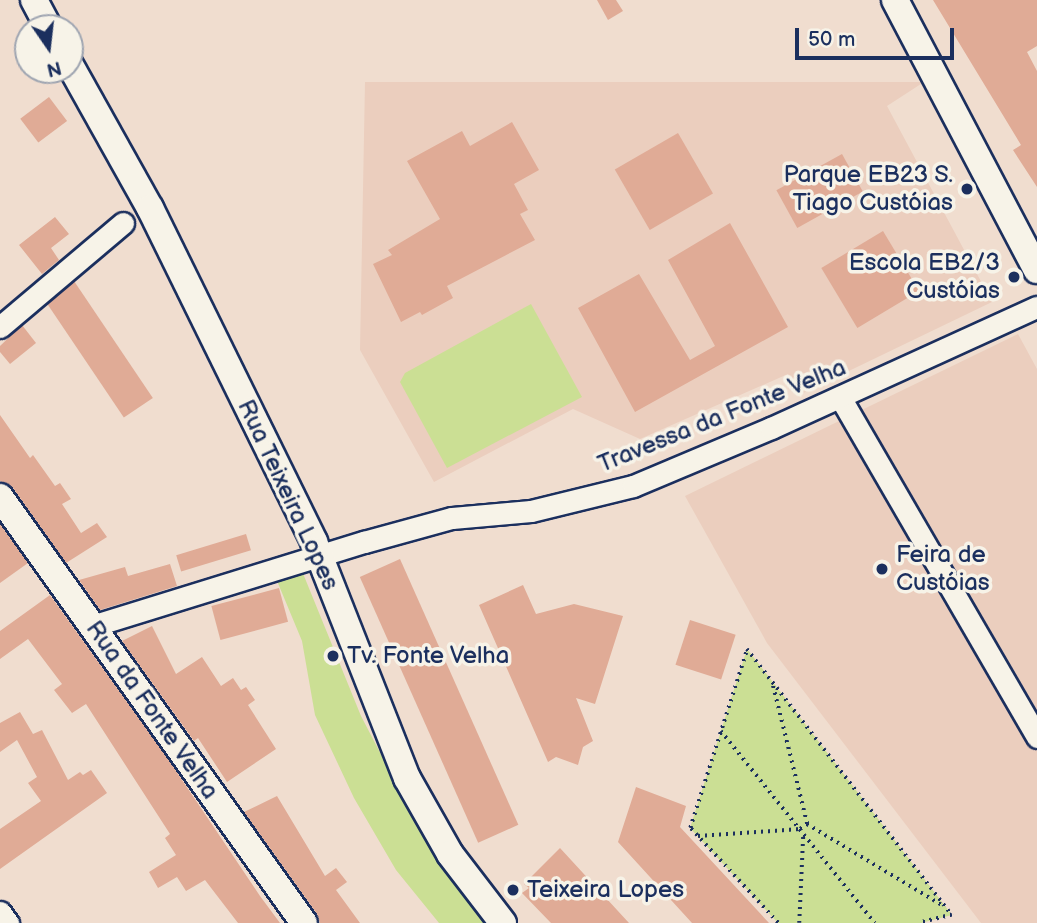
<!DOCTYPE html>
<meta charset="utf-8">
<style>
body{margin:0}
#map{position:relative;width:1037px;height:923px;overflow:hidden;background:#f0ddcf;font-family:"Balsamiq Sans",sans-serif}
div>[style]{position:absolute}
.built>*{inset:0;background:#ebcebe}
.green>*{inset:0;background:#cbdf94}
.building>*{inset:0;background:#e0ab96;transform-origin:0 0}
.path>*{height:3.5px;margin-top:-1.75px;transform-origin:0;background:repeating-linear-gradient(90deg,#1b2f5e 0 2px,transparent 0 7px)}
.roads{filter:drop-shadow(2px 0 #1b2f5e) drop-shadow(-2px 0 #1b2f5e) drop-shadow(0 2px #1b2f5e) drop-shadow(0 -2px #1b2f5e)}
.minor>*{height:21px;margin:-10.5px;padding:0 10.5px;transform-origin:10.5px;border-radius:10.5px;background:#f7f3e8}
.tertiary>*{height:26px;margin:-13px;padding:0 13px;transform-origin:13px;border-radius:13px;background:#f7f3e8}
.dots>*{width:19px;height:19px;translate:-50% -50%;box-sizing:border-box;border:4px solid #f7f3e8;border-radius:50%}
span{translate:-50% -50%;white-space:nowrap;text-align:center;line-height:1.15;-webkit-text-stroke:7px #f7f3e8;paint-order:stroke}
.poi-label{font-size:24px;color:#1b2f5e}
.right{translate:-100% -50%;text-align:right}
.left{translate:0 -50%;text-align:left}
.street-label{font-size:24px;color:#1b2f5e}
.north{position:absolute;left:14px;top:14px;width:70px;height:70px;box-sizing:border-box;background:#f7f3e8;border:2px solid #9fa5b1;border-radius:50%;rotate:166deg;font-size:19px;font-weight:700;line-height:28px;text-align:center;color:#1b2f5e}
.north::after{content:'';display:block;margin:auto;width:24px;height:32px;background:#1b2f5e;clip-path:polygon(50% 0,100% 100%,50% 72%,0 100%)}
.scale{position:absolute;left:795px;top:28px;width:159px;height:32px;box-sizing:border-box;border:4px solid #1b2f5e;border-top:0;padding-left:9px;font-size:21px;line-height:24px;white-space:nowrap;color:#1b2f5e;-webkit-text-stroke:5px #f7f3e8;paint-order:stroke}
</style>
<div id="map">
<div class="built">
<div style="clip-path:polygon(365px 82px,924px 82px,887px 106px,992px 302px,799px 395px,788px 374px,640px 439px,573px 409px,434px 482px,360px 350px)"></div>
<div style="clip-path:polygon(1018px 334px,1037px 369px,1037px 923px,981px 923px,767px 643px,685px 496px)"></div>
</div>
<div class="green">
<div style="clip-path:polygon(531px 304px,582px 397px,447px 468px,400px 382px,405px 373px)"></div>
<div style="clip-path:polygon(302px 571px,361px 716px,423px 835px,461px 887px,494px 923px,439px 923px,396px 870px,354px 798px,315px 715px,302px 641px,275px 576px)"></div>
<div style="clip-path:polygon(747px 649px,772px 681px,952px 915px,921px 923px,778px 923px,690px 828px)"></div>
</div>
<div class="building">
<div style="clip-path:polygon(597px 0,616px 0,623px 11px,608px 20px)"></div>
<div style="clip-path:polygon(933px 0,1037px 0,1037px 46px,1027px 52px,1037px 71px,1037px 187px,1013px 150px,1021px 145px)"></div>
<div style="left:49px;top:97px;width:30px;height:36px;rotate:53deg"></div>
<div style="clip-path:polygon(512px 122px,539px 170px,514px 184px,528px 210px,520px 214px,535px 240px,447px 286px,453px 298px,422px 315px,420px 312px,401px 322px,373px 264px,392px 255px,388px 250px,440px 219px,407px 161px,462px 131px,470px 146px)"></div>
<div style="left:678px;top:133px;width:70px;height:73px;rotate:60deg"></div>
<div style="left:842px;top:154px;width:43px;height:75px;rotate:61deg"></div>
<div style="clip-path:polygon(55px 217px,69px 234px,51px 248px,59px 260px,42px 274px,19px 245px)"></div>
<div style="clip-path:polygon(730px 223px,788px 327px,635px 412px,578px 308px,639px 274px,690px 360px,715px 346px,668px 260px)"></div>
<div style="left:883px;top:231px;width:70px;height:72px;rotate:59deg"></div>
<div style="left:74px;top:281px;width:141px;height:35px;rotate:56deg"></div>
<div style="clip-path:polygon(22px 325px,36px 343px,10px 364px,0 352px,0 346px)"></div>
<div style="clip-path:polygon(0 415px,30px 458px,33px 455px,55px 486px,60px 483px,71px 499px,62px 504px,81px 533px,97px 523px,107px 537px,66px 563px,13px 488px,0 481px)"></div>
<div style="clip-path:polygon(0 524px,28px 563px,0 583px)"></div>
<div style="left:246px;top:534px;width:17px;height:73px;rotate:73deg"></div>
<div style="left:400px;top:559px;width:291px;height:44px;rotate:66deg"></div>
<div style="clip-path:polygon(170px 564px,177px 586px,100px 610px,79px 580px,125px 567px,128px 576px)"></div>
<div style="clip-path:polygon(523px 585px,536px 614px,574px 604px,623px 616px,595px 704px,576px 698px,593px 741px,583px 747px,578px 765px,556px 757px,548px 762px,479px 605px)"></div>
<div style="left:279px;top:588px;width:35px;height:70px;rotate:75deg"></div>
<div style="clip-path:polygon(50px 595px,168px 759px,260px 896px,280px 923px,285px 923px,238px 923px,205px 880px,186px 891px,177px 877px,158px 888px,149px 872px,176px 855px,165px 838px,170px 834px,86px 704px,72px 713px,54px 690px,62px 684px,28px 639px,0 659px,0 631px)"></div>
<div style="left:690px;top:620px;width:48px;height:47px;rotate:18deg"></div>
<div style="clip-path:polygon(152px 626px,176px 674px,202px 657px,221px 686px,233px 678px,241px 690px,246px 687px,255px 700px,248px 705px,276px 749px,227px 782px,198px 738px,194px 741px,122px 641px)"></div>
<div style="clip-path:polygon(20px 712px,33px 734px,42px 730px,68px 780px,80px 772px,83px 775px,91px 770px,107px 793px,0 869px,0 829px,41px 801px,28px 783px,37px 777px,17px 740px,0 752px,0 723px)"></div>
<div style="clip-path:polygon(636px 787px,686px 806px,680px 827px,769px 923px,692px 923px,618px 842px)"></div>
<div style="clip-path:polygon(277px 796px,325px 876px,336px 868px,347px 882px,336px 890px,360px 923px,320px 923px,317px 914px,244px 812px)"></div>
<div style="clip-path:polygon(560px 848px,629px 923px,551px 923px,522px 893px,529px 888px,524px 884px)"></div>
</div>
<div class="path">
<div style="left:721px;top:731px;width:246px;rotate:51.3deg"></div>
<div style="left:807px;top:824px;width:161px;rotate:31deg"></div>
<div style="left:698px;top:836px;width:102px;rotate:-3.9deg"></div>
<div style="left:800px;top:829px;width:9px;rotate:-36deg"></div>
<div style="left:807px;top:824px;width:145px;rotate:-103.9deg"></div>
<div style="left:778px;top:923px;width:129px;rotate:-132.8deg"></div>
<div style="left:690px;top:828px;width:188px;rotate:-72.3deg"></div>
<div style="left:747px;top:649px;width:336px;rotate:52.4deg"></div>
<div style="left:952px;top:915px;width:32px;rotate:166deg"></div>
<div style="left:799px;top:923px;width:89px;rotate:-87.4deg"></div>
</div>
<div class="roads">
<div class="minor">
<div style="left:0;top:327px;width:161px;rotate:-40.2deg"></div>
<div style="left:840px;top:397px;width:393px;rotate:59.9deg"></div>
<div style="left:92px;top:626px;width:285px;rotate:-17.2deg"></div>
<div style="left:364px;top:542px;width:91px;rotate:-15.3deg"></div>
<div style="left:452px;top:518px;width:79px;rotate:-5.1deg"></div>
<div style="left:531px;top:511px;width:105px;rotate:-13.8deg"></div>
<div style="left:633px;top:486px;width:150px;rotate:-22.8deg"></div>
<div style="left:771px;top:428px;width:292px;rotate:-24.5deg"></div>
<div style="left:0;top:912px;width:14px;rotate:54deg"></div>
</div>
<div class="tertiary">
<div style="left:34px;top:0;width:32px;rotate:62deg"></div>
<div style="left:895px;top:0;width:305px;rotate:62.3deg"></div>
<div style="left:70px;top:65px;width:164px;rotate:60.8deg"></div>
<div style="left:150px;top:208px;width:372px;rotate:63.8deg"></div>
<div style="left:314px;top:542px;width:254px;rotate:68.5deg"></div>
<div style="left:407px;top:778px;width:87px;rotate:60.5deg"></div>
<div style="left:450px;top:854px;width:87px;rotate:52.5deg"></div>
<div style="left:0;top:497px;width:523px;rotate:54.49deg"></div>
</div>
</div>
<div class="dots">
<div style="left:967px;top:189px;background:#1b2f5e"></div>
<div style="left:1014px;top:277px;background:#1b2f5e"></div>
<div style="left:882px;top:569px;background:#1b2f5e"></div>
<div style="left:333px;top:656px;background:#1b2f5e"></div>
<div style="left:513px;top:890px;background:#1b2f5e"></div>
</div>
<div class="poi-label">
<span class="right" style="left:953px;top:189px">Parque EB23 S.<br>Tiago Custóias</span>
<span class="right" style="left:1000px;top:277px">Escola EB2/3<br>Custóias</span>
<span class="left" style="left:896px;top:569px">Feira de<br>Custóias</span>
<span class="left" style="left:347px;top:656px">Tv. Fonte Velha</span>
<span class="left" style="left:527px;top:890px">Teixeira Lopes</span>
</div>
<div class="street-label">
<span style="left:722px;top:416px;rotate:-22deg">Travessa da Fonte Velha</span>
<span style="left:288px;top:495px;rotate:65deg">Rua Teixeira Lopes</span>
<span style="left:152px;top:710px;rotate:55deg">Rua da Fonte Velha</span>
</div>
<div class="north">N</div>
<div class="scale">50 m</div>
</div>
